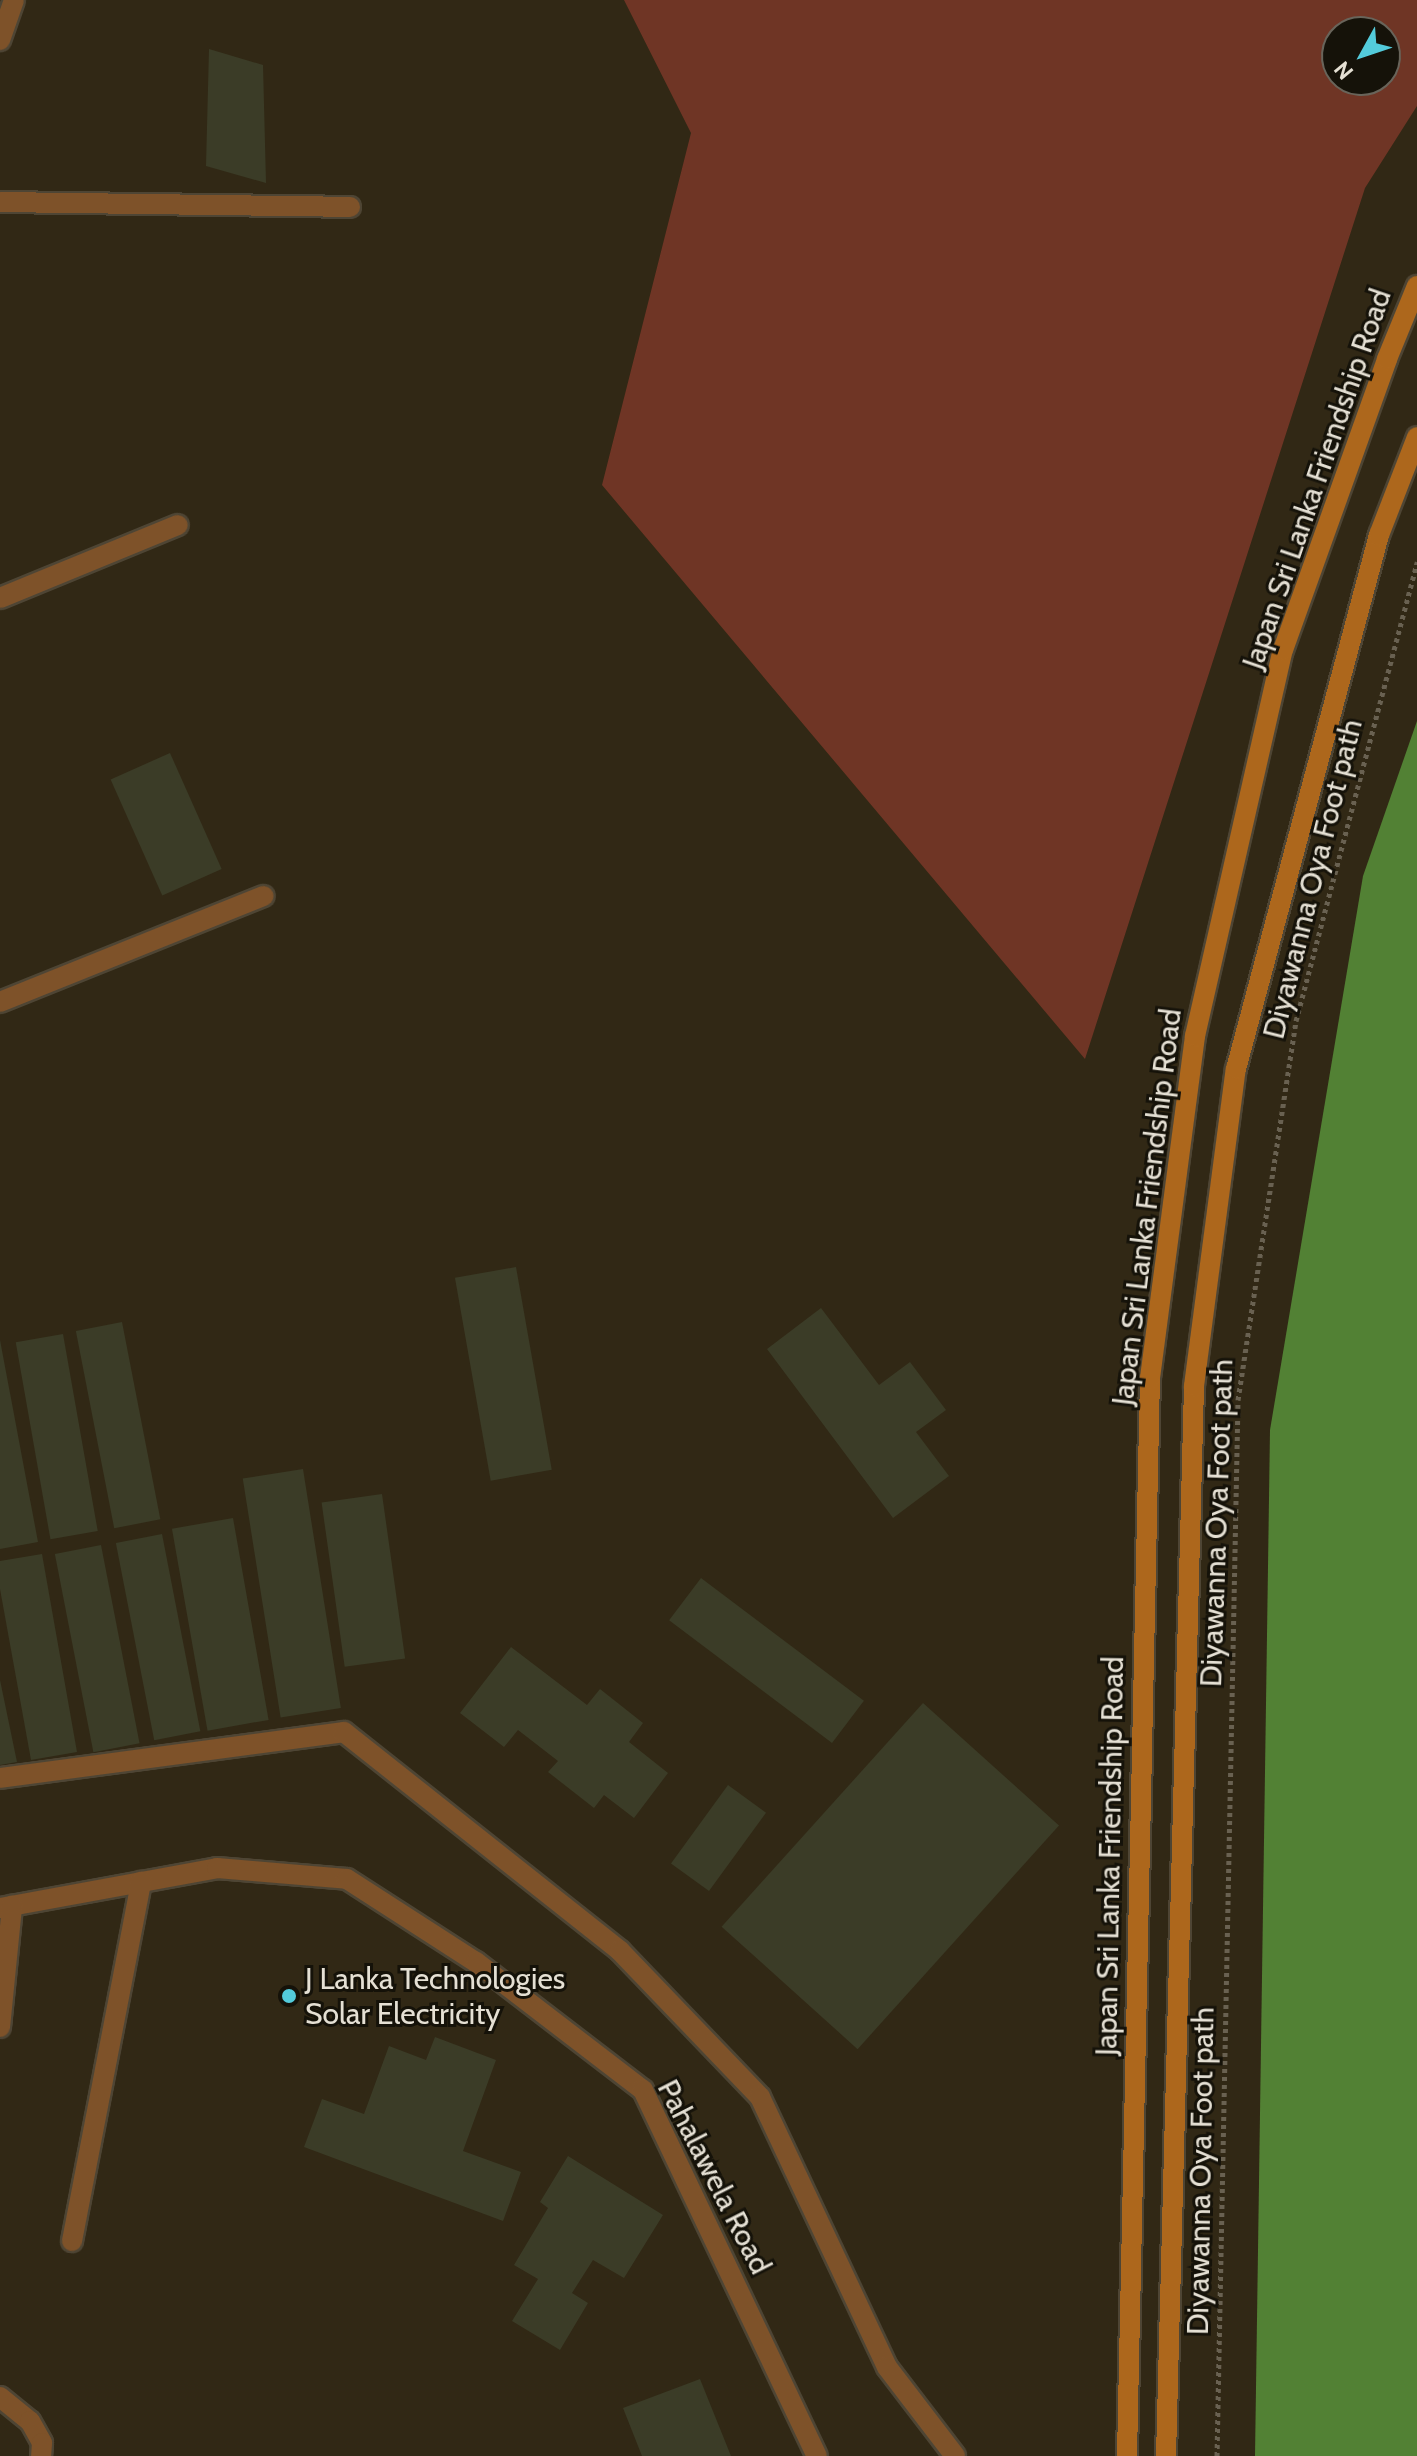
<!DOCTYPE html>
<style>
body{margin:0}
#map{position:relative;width:1417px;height:2456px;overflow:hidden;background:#312815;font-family:Cabin,sans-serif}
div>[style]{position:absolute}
.green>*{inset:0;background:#6f3525}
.water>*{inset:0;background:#528134}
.building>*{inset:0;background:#3b3c27;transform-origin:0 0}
.path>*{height:5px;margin-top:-2.5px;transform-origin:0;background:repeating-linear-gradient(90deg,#696151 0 4px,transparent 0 8px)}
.roads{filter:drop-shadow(2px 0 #4e4534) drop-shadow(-2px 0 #4e4534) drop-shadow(0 2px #4e4534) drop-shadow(0 -2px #4e4534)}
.lane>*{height:20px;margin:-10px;padding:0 10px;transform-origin:10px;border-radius:10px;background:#7e5229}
.street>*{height:20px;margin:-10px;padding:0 10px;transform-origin:10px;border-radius:10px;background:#7e5229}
.secondary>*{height:20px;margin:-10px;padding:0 10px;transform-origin:10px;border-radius:10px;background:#ad671c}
.dots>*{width:22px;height:22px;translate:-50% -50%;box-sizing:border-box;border:4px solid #151209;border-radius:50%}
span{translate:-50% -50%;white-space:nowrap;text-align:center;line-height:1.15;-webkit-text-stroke:6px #151209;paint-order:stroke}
.street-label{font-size:30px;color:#e5e0d4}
.poi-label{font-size:30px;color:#e5e0d4}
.left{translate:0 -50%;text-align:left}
.north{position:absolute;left:1321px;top:16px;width:80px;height:80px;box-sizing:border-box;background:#151209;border:2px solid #68645a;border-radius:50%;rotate:230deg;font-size:22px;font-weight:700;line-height:32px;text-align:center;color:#e5e0d4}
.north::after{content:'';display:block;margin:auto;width:28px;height:36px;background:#53cbdb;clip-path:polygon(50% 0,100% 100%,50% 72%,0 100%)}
</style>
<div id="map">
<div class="green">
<div style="clip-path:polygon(evenodd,624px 0,1417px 0,1417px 106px,1365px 188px,1085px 1059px,602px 485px,691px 133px,624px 0,1337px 32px,1385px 32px,1385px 80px,1337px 80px,1337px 32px)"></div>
</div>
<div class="water">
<div style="clip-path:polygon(1417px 721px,1417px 2456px,1255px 2456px,1270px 1430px,1363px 876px)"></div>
</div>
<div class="building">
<div style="clip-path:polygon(209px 49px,263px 65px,266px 183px,206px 166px)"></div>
<div style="left:170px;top:753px;width:127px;height:65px;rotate:66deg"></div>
<div style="left:516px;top:1267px;width:206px;height:62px;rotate:80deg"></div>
<div style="clip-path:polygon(821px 1308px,879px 1385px,910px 1362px,946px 1410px,916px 1432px,949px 1476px,893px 1518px,767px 1349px)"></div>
<div style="left:122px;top:1322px;width:201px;height:47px;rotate:79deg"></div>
<div style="left:63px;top:1334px;width:200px;height:48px;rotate:80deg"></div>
<div style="clip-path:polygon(0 1340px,38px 1542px,0 1549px)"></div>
<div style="left:303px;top:1469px;width:242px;height:61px;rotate:81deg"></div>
<div style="left:382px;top:1494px;width:166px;height:61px;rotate:82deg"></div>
<div style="left:233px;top:1518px;width:205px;height:62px;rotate:80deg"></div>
<div style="left:162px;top:1534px;width:201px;height:47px;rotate:79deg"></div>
<div style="left:101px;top:1545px;width:202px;height:47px;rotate:79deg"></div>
<div style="clip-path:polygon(42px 1554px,77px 1752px,31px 1760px,0 1589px,0 1561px)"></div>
<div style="left:701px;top:1578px;width:204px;height:53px;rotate:37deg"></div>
<div style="clip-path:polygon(511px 1647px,587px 1705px,600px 1689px,643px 1723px,629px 1742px,668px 1773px,634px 1818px,604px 1795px,594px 1808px,548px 1772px,558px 1761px,518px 1730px,504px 1747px,460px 1713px)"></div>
<div style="clip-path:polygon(0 1680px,17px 1762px,0 1765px)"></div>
<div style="left:923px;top:1703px;width:183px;height:301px;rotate:42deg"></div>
<div style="left:728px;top:1785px;width:47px;height:97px;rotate:36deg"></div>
<div style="clip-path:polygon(435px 2037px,496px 2060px,463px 2151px,521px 2172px,503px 2221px,304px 2147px,322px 2099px,364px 2114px,389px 2046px,426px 2060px)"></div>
<div style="clip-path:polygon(568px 2156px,663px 2215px,624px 2278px,593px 2260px,572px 2293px,588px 2303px,560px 2350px,512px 2321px,538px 2279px,514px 2265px,548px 2208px,540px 2202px)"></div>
<div style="clip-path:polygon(700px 2379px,731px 2456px,642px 2456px,623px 2408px)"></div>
</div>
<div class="path">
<div style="left:1217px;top:2456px;width:1056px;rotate:-88.86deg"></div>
<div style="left:1238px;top:1400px;width:383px;rotate:-81.3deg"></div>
<div style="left:1296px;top:1021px;width:475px;rotate:-75.2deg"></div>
</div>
<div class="roads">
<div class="lane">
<div style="left:0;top:1778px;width:347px;rotate:-7.6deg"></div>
<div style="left:344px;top:1732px;width:352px;rotate:38.4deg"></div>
<div style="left:620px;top:1951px;width:202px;rotate:46.2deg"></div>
<div style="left:760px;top:2097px;width:298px;rotate:64.8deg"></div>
<div style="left:887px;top:2367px;width:112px;rotate:52.6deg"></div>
</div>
<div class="street">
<div style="left:0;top:40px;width:42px;rotate:-70.7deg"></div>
<div style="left:0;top:202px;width:350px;rotate:0.8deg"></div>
<div style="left:0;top:598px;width:192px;rotate:-22.3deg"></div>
<div style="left:0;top:1002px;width:284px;rotate:-21.9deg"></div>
<div style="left:0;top:1908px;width:221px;rotate:-10.4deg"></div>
<div style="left:217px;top:1868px;width:130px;rotate:4.8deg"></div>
<div style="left:347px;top:1879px;width:153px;rotate:32.8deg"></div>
<div style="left:476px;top:1962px;width:210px;rotate:37.5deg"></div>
<div style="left:643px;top:2090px;width:405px;rotate:64.6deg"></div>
<div style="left:0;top:2027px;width:122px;rotate:-84.3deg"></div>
<div style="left:72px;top:2241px;width:366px;rotate:-79.1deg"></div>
<div style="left:0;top:2397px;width:38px;rotate:39deg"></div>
<div style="left:30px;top:2421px;width:25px;rotate:61deg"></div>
<div style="left:42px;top:2443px;width:13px;rotate:94deg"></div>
</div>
<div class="secondary">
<div style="left:1127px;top:2456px;width:1078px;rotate:-88.78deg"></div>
<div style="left:1150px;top:1378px;width:345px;rotate:-82.5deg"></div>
<div style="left:1195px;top:1036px;width:396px;rotate:-77.2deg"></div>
<div style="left:1283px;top:650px;width:309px;rotate:-70.3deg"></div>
<div style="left:1387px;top:359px;width:79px;rotate:-67.7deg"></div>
<div style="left:1166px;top:2456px;width:1070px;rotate:-88.5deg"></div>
<div style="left:1194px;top:1386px;width:320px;rotate:-82.5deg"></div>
<div style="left:1236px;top:1069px;width:553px;rotate:-75.01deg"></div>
<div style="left:1379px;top:535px;width:105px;rotate:-68.8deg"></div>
</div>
</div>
<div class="dots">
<div style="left:289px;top:1996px;background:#53cbdb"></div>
</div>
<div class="street-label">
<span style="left:1317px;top:479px;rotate:-71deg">Japan Sri Lanka Friendship Road</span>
<span style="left:1313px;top:879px;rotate:-76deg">Diyawanna Oya Foot path</span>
<span style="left:1147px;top:1207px;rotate:-83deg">Japan Sri Lanka Friendship Road</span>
<span style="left:1217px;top:1523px;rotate:-88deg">Diyawanna Oya Foot path</span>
<span style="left:1110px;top:1856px;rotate:-89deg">Japan Sri Lanka Friendship Road</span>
<span style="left:1201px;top:2171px;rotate:-89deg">Diyawanna Oya Foot path</span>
<span style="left:714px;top:2177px;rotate:63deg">Pahalawela Road</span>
</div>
<div class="poi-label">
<span class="left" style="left:305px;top:1996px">J Lanka Technologies<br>Solar Electricity</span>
</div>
<div class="north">N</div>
</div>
